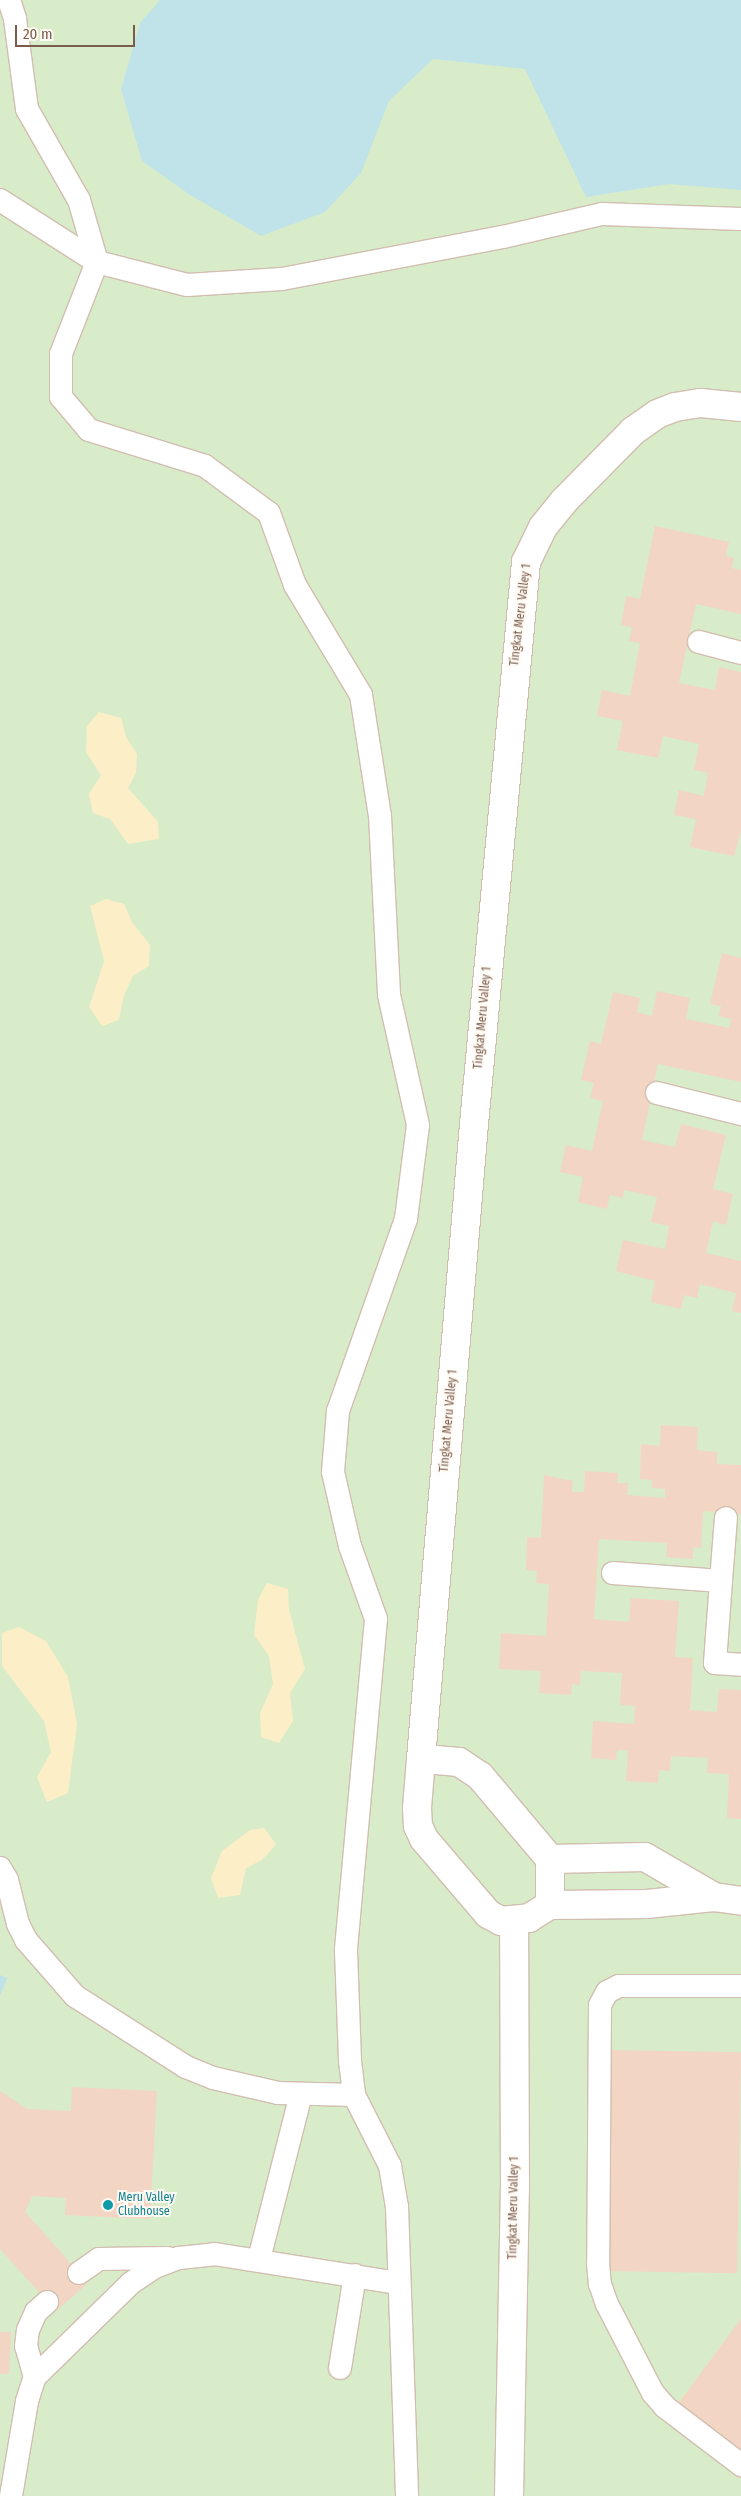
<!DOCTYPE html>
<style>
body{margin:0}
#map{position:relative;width:741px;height:2496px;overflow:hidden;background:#fdf6ec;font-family:"Fira Sans Condensed",sans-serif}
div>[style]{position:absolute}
.green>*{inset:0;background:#d8ecc9;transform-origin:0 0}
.sand>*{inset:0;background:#fcefc7}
.water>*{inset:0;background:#bfe3e8;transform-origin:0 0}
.building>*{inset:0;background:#f3d5c3;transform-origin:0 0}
.roads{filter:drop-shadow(1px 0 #d1beb0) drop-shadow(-1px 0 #d1beb0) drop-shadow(0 1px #d1beb0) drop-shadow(0 -1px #d1beb0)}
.service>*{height:22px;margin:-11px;padding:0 11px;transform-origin:11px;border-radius:11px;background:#fff}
.minor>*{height:28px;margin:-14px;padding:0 14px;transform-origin:14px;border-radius:14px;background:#fff}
.dots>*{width:14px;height:14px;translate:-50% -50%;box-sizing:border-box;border:2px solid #fffaf3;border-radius:50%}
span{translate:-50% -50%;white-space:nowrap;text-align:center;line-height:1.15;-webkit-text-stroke:4px #fffaf3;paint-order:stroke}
.street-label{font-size:12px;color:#7a5c4d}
.culture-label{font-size:12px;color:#0d838f}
.left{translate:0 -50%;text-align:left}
.scale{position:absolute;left:15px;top:25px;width:120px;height:22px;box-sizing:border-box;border:2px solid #7a5c4d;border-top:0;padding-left:6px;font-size:15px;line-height:18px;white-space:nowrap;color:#7a5c4d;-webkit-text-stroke:4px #fffaf3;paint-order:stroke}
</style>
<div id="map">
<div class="green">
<div style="left:0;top:0;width:741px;height:2496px"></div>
</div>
<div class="sand">
<div style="clip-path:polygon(99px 712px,121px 718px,126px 737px,137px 754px,136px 773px,128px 788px,158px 822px,159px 839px,128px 844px,110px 819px,93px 813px,89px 794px,101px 775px,86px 752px,87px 726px)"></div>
<div style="clip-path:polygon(106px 899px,124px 904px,132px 922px,150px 945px,149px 966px,133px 976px,124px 995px,119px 1020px,102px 1026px,89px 1007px,104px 961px,90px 906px)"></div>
<div style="clip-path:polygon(267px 1583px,288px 1589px,289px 1610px,305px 1669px,290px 1693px,293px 1721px,279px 1743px,261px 1737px,260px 1713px,273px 1684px,269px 1656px,254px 1635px,258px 1600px)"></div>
<div style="clip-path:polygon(19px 1627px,46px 1641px,68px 1677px,77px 1724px,68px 1793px,47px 1802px,37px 1777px,51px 1752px,44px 1721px,2px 1666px,2px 1633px)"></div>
<div style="clip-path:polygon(264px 1828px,276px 1844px,262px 1860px,246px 1868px,240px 1895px,218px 1898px,211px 1878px,222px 1851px,250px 1830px)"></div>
</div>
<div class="water">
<div style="clip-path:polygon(160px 0,741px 0,741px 190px,669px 184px,586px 197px,525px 69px,433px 59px,389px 101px,361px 173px,325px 212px,261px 236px,190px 195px,142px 161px,121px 89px,140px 23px)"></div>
<div style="left:0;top:1975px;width:8px;height:40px;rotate:23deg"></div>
</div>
<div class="building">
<div style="clip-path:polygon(655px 526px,729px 542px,726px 556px,734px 558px,732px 568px,741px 570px,741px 614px,696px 604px,679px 683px,715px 690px,719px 667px,741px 672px,741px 831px,734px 856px,690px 847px,696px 819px,674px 815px,679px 790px,704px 796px,708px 773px,694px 770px,699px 744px,663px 736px,658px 758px,617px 750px,623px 721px,597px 716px,602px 690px,630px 696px,640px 643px,629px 641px,632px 627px,621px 625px,626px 596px,640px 599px)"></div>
<div style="clip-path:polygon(722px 953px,741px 958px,741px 1082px,658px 1064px,642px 1140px,675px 1147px,681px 1124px,726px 1135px,713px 1189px,733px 1194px,726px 1225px,713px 1221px,706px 1253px,741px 1261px,741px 1313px,732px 1311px,736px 1293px,700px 1284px,697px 1298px,684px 1295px,681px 1309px,651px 1302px,655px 1281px,616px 1271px,623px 1240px,665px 1249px,669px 1226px,651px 1222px,657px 1197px,624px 1190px,623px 1198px,610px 1195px,607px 1209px,578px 1202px,583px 1177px,560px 1172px,566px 1145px,592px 1151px,603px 1101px,590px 1098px,594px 1083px,581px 1080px,590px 1041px,601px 1044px,613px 992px,640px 998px,637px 1012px,652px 1016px,657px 991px,690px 998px,686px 1019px,729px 1028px,731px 1019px,719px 1016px,721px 1006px,710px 1004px)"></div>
<div style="clip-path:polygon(661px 1425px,698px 1427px,697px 1450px,717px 1452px,717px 1464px,741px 1465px,741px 1514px,703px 1511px,701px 1548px,693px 1547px,693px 1559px,666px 1557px,667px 1543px,599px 1539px,594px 1619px,629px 1622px,631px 1598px,679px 1601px,675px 1657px,693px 1658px,690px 1710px,717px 1712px,719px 1689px,741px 1690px,741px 1819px,727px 1818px,729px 1774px,707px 1773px,708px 1758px,671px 1756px,670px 1771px,659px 1770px,658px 1783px,626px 1781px,628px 1750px,617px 1750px,616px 1760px,591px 1758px,593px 1721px,634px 1724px,635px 1706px,620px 1705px,622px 1673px,581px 1671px,580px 1685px,572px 1684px,571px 1695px,539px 1693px,541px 1671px,499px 1669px,501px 1633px,546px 1636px,549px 1584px,536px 1583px,537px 1571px,526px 1570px,527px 1537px,541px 1538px,544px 1475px,573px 1481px,572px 1492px,584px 1492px,585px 1471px,618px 1473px,617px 1483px,628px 1483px,627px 1495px,665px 1498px,665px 1489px,652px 1488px,652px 1480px,640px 1479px,641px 1444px,660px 1446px)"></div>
<div style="left:606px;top:2050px;width:135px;height:221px;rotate:1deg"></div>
<div style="clip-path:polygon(72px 2087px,157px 2091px,150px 2219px,65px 2215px,66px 2198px,32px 2196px,25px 2212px,88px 2283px,56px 2311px,0 2249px,0 2091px,27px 2109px,71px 2111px)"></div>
<div style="clip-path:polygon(741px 2319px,741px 2454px,677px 2405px)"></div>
<div style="clip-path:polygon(0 2332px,11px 2332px,9px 2374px,0 2374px)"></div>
</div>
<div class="roads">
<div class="service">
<div style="left:9px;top:0;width:20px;rotate:72deg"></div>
<div style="left:15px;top:19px;width:91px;rotate:82.4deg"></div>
<div style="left:27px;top:109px;width:105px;rotate:60.3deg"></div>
<div style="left:79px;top:200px;width:65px;rotate:73.8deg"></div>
<div style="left:97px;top:262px;width:99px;rotate:111.4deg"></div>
<div style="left:61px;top:354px;width:43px;rotate:90deg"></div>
<div style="left:61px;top:397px;width:43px;rotate:49.7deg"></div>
<div style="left:89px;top:430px;width:121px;rotate:17.2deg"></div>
<div style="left:205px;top:466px;width:79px;rotate:36.3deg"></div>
<div style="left:269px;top:513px;width:77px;rotate:70.1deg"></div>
<div style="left:295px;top:585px;width:128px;rotate:59deg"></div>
<div style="left:361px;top:695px;width:122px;rotate:81.1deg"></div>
<div style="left:380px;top:816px;width:179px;rotate:87.1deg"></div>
<div style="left:389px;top:995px;width:133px;rotate:77.4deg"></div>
<div style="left:418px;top:1125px;width:95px;rotate:97.3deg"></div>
<div style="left:406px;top:1219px;width:204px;rotate:109.5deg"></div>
<div style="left:338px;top:1411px;width:61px;rotate:94.7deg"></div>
<div style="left:333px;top:1472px;width:76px;rotate:77.1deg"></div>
<div style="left:350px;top:1546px;width:77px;rotate:70.4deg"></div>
<div style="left:376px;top:1619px;width:333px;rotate:95.2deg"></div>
<div style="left:346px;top:1951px;width:110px;rotate:87.9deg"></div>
<div style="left:350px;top:2061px;width:34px;rotate:83deg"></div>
<div style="left:354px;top:2095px;width:80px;rotate:63.1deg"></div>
<div style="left:390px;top:2166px;width:42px;rotate:80.3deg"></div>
<div style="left:397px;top:2207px;width:289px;rotate:88deg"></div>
<div style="left:0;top:200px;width:115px;rotate:32.6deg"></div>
<div style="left:97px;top:262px;width:93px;rotate:14.3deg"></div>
<div style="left:187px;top:285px;width:95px;rotate:-3.6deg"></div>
<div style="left:282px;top:279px;width:225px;rotate:-10.8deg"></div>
<div style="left:503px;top:237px;width:102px;rotate:-13.1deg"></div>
<div style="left:602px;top:214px;width:139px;rotate:2.1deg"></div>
<div style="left:699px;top:642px;width:43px;rotate:14.7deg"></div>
<div style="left:657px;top:1093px;width:87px;rotate:14deg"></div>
<div style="left:613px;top:1573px;width:108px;rotate:4.2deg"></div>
<div style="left:721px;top:1581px;width:82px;rotate:94.2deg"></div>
<div style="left:715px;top:1663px;width:26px;rotate:4deg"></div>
<div style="left:721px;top:1581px;width:63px;rotate:-85.5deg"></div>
<div style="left:0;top:1868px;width:14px;rotate:60deg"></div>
<div style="left:7px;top:1880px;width:45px;rotate:76deg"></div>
<div style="left:18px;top:1924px;width:18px;rotate:63deg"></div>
<div style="left:26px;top:1940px;width:74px;rotate:48.8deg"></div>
<div style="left:75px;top:1996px;width:132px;rotate:32.6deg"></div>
<div style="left:186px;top:2067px;width:29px;rotate:22deg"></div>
<div style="left:213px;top:2078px;width:67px;rotate:13deg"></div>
<div style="left:278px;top:2093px;width:76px;rotate:1.5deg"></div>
<div style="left:741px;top:1986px;width:122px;rotate:180deg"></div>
<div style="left:619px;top:1986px;width:13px;rotate:153deg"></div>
<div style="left:607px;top:1992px;width:15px;rotate:118deg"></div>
<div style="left:600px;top:2005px;width:258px;rotate:90.4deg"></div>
<div style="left:598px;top:2263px;width:21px;rotate:85deg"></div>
<div style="left:600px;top:2284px;width:21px;rotate:71deg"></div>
<div style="left:607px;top:2304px;width:100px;rotate:62.7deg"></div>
<div style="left:653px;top:2393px;width:18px;rotate:49deg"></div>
<div style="left:665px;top:2407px;width:96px;rotate:37.3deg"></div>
<div style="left:259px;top:2259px;width:170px;rotate:-75.7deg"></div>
<div style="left:79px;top:2273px;width:24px;rotate:-35deg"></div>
<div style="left:99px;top:2259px;width:69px;rotate:-0.8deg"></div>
<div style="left:340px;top:2368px;width:94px;rotate:-80.8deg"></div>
<div style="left:35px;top:2377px;width:32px;rotate:-106deg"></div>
<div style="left:26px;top:2346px;width:16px;rotate:-83deg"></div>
<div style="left:28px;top:2330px;width:20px;rotate:-66deg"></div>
<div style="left:36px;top:2312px;width:15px;rotate:-42deg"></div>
<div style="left:11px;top:2496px;width:96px;rotate:-80.4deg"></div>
<div style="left:27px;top:2401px;width:25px;rotate:-72deg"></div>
<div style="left:35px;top:2377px;width:134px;rotate:-44.4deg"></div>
<div style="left:131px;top:2283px;width:29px;rotate:-34deg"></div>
<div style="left:155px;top:2267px;width:26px;rotate:-21deg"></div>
<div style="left:179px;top:2258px;width:36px;rotate:-6deg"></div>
<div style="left:215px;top:2254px;width:186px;rotate:9deg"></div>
</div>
<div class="minor">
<div style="left:421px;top:1759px;width:637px;rotate:-85.23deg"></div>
<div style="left:474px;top:1124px;width:564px;rotate:-84.71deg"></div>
<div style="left:526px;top:562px;width:39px;rotate:-64deg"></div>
<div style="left:543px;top:527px;width:33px;rotate:-51deg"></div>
<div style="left:564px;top:501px;width:98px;rotate:-45.4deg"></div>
<div style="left:633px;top:431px;width:29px;rotate:-35deg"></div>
<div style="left:657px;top:414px;width:19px;rotate:-21deg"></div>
<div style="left:675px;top:407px;width:26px;rotate:-9deg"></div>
<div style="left:701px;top:403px;width:40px;rotate:5.7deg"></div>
<div style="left:550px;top:1859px;width:95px;rotate:-1.2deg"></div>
<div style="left:645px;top:1857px;width:80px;rotate:30.1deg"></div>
<div style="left:550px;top:1905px;width:46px;rotate:-90deg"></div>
<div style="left:550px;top:1859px;width:109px;rotate:-130.1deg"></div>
<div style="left:480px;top:1776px;width:25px;rotate:-146deg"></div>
<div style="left:459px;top:1762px;width:38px;rotate:-175deg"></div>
<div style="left:421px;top:1759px;width:49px;rotate:94.7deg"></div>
<div style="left:417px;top:1808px;width:18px;rotate:87deg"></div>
<div style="left:418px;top:1826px;width:14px;rotate:65deg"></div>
<div style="left:424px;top:1839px;width:99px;rotate:49.5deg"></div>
<div style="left:488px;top:1914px;width:15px;rotate:28deg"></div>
<div style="left:501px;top:1921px;width:28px;rotate:-6deg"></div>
<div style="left:529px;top:1918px;width:25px;rotate:-32deg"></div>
<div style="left:550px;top:1905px;width:97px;rotate:-0.6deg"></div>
<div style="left:647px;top:1904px;width:67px;rotate:-6deg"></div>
<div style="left:714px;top:1897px;width:27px;rotate:8deg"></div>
<div style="left:509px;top:2496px;width:308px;rotate:-88.9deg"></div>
<div style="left:515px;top:2188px;width:267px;rotate:-90.2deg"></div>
</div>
</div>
<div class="dots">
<div style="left:108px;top:2205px;background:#0f9aa8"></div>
</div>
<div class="street-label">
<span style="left:521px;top:615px;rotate:-83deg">Tingkat Meru Valley 1</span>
<span style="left:483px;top:1018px;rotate:-85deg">Tingkat Meru Valley 1</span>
<span style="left:449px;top:1421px;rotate:-85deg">Tingkat Meru Valley 1</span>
<span style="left:514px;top:2208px;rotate:-89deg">Tingkat Meru Valley 1</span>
</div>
<div class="culture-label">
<span class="left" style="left:118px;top:2205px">Meru Valley<br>Clubhouse</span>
</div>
<div class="scale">20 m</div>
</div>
